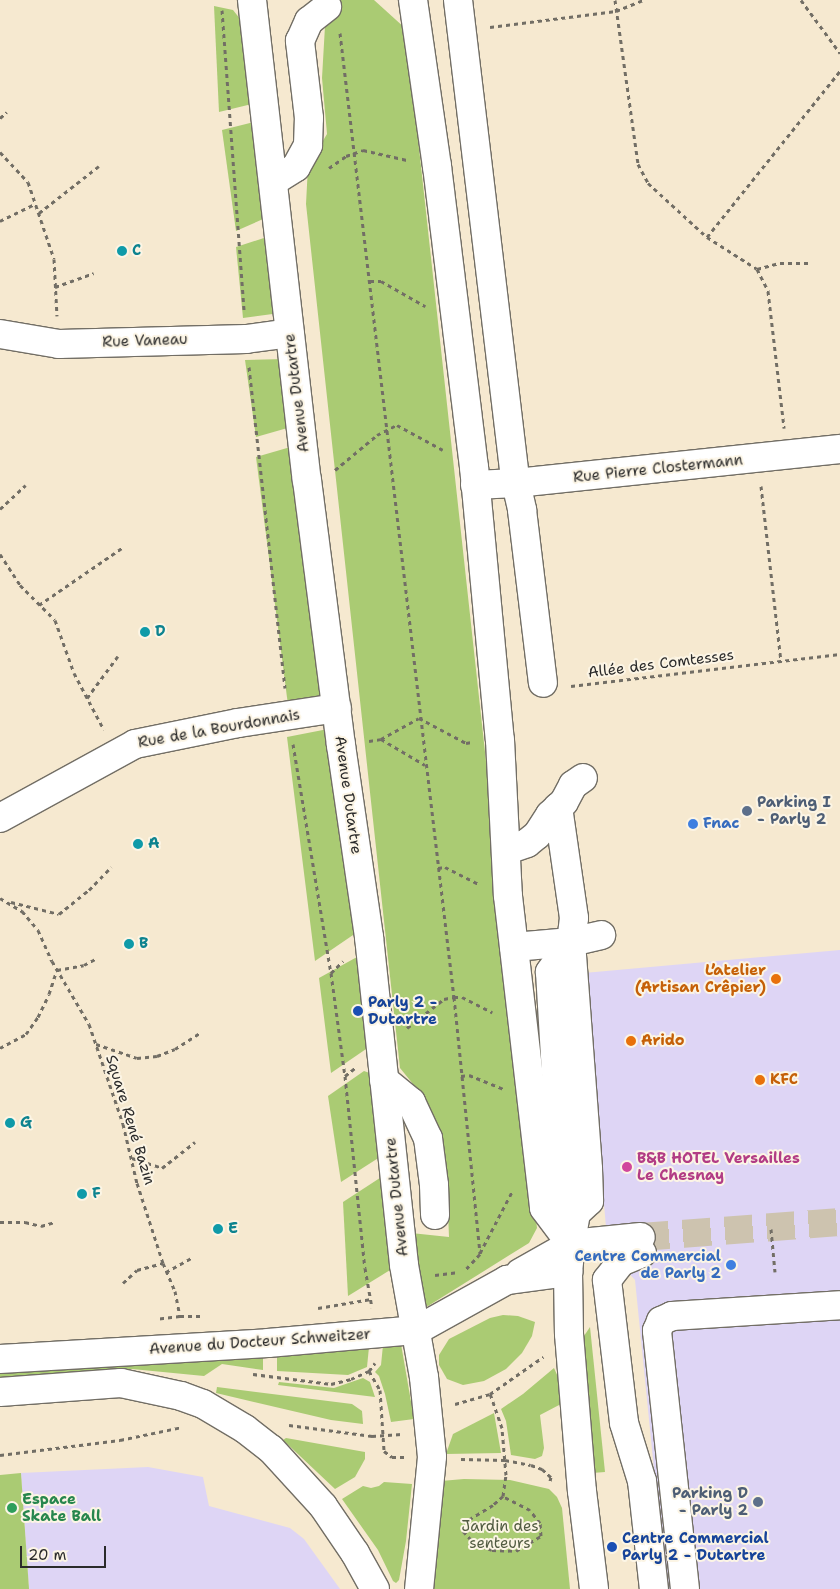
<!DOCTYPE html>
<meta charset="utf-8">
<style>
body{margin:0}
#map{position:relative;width:840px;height:1589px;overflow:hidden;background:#f6e9d0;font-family:"Shantell Sans",sans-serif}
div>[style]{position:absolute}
.built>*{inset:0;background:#ded5f5}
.green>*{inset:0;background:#aacb73}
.minor-tunnel>*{height:28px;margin-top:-14px;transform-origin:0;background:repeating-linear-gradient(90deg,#cdc3af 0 28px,transparent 0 42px)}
.path>*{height:3px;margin-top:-1.5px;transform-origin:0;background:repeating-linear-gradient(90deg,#726e65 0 4px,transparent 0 8px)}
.roads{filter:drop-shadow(1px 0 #726e65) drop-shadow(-1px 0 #726e65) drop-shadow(0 1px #726e65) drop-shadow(0 -1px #726e65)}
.minor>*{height:28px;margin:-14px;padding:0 14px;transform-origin:14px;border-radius:14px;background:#fff}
.major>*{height:28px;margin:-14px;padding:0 14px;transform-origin:14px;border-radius:14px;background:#fff}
.path-bridge>*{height:3px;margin-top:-1.5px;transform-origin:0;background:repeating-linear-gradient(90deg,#726e65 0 4px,transparent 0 8px)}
.dots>*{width:14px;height:14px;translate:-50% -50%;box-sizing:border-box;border:2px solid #fcf5e5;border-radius:50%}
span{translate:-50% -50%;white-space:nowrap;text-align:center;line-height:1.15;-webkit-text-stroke:4px #fcf5e5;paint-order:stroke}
.culture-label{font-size:15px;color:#0d838f;font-weight:700}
.left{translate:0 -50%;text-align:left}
.street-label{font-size:15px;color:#2b2b2b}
.service-label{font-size:15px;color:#4e5e75;font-weight:700}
.right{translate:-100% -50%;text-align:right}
.shop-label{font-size:15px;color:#366cbe;font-weight:700}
.food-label{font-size:15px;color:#c56008;font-weight:700}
.transit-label{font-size:15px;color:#164399;font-weight:700}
.hotel-label{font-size:15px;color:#b23c85;font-weight:700}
.leisure-label{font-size:15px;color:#27864d;font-weight:700}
.park-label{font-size:15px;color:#515b41}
.scale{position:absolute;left:20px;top:1546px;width:86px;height:22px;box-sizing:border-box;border:2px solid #2b2b2b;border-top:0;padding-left:6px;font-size:15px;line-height:18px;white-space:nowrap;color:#2b2b2b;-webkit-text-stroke:4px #fcf5e5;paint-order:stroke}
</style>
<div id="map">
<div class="built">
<div style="clip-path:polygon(840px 950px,840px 1589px,666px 1589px,635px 1280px,608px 1250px,584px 973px)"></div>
<div style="clip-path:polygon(148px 1467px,203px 1477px,209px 1506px,290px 1528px,304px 1539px,340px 1589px,29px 1589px,21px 1473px)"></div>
</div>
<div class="green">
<div style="clip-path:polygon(333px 0,374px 0,406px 29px,537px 1228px,529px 1243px,428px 1306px,419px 1304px,411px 1233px,449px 1237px,446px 1161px,426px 1100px,400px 1068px,306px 204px,308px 166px,327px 134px,322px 78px,325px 26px,335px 18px)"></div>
<div style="clip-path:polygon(214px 6px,233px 10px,248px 29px,256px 103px,219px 112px)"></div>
<div style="clip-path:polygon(258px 121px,270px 216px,236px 231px,222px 130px)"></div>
<div style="clip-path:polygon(270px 236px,280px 313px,243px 318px,236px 247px)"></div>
<div style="clip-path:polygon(285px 359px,291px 427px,256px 437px,245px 360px)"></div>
<div style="clip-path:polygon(294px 446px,322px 702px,288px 705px,256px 457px)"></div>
<div style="clip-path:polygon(328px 729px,356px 933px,315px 961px,287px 737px)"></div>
<div style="clip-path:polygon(357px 957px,369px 1047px,331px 1073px,319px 978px)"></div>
<div style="clip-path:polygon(364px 1071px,378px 1076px,383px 1155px,341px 1182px,328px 1096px)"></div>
<div style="clip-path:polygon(386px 1174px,395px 1267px,348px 1296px,343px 1202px)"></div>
<div style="clip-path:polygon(503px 1315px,518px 1316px,535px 1322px,532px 1336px,522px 1353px,506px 1369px,484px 1381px,463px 1385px,447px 1379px,439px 1365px,439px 1355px,449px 1339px,490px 1318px)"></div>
<div style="clip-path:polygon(590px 1327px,605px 1472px,592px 1473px,583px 1356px,584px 1336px)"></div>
<div style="clip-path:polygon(401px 1344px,414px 1419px,391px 1422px,385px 1394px,379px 1376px,375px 1372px,381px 1365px,383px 1345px)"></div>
<div style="clip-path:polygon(369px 1347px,367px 1367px,348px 1375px,277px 1371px,277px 1355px)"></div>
<div style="clip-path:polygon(263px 1357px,263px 1370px,222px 1364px,204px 1376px,132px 1369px,0 1382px,0 1373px)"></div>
<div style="clip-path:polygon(554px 1368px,558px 1377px,561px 1404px,540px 1415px,544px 1448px,542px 1456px,535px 1459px,511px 1455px,506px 1421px,501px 1409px,523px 1394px)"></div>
<div style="clip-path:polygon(363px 1378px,370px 1382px,375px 1397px,278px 1385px,279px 1382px,334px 1388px)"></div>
<div style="clip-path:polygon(217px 1387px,352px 1404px,362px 1411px,363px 1424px,331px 1420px,216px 1393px)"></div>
<div style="clip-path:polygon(494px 1413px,501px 1453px,446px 1454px,453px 1434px)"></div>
<div style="clip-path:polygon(286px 1438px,365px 1452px,365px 1459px,355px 1477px,335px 1489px,283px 1440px)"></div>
<div style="clip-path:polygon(21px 1473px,29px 1589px,0 1589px,0 1475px)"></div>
<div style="clip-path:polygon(464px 1479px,510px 1480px,549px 1489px,557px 1497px,562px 1508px,570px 1589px,430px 1589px,441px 1481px)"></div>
<div style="clip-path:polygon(384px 1482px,412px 1484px,406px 1541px,399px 1580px,396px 1583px,393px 1581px,378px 1550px,342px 1499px,363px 1486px,371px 1488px,379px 1486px)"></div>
</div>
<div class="minor-tunnel">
<div style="left:641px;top:1237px;width:200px;rotate:-4.3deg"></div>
</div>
<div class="path">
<div style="left:615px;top:0;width:166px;rotate:82deg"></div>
<div style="left:638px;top:164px;width:21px;rotate:62deg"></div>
<div style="left:648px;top:183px;width:80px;rotate:42.5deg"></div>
<div style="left:707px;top:237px;width:213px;rotate:-51.3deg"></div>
<div style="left:801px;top:0;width:66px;rotate:53.7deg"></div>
<div style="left:222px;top:10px;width:302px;rotate:85.8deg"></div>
<div style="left:490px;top:27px;width:127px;rotate:-7.2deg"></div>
<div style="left:616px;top:11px;width:29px;rotate:-22deg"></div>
<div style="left:340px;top:33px;width:971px;rotate:83.26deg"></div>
<div style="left:454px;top:997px;width:258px;rotate:84.2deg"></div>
<div style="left:480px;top:1254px;width:21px;rotate:133deg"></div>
<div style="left:0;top:118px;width:9px;rotate:-41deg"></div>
<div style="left:0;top:152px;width:41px;rotate:47deg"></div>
<div style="left:28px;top:182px;width:81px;rotate:71.3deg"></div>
<div style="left:54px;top:259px;width:57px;rotate:87deg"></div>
<div style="left:329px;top:168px;width:21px;rotate:-35deg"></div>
<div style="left:346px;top:156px;width:18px;rotate:-19deg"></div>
<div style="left:363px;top:150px;width:45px;rotate:12.8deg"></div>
<div style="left:39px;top:213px;width:76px;rotate:-38.1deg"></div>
<div style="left:0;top:221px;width:39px;rotate:-26deg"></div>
<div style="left:707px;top:237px;width:59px;rotate:32.6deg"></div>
<div style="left:757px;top:269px;width:25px;rotate:63deg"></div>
<div style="left:768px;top:291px;width:138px;rotate:83.3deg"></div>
<div style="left:757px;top:269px;width:24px;rotate:-15deg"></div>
<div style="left:780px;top:263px;width:29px"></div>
<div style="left:370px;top:281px;width:11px"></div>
<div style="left:381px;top:281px;width:51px;rotate:29.6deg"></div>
<div style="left:55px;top:287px;width:41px;rotate:-19.7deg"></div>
<div style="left:249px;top:367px;width:323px;rotate:83.6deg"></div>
<div style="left:335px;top:470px;width:55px;rotate:-39.8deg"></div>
<div style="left:377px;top:435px;width:22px;rotate:-27deg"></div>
<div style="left:397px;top:425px;width:52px;rotate:28.5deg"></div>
<div style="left:761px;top:486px;width:176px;rotate:83.5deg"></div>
<div style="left:0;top:509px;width:35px;rotate:-43deg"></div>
<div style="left:0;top:554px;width:37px;rotate:57deg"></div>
<div style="left:20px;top:585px;width:49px;rotate:45deg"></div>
<div style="left:55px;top:620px;width:56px;rotate:70.3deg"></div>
<div style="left:74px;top:673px;width:64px;rotate:62.2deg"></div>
<div style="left:39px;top:605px;width:101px;rotate:-34.5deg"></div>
<div style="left:571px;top:686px;width:271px;rotate:-6.8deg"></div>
<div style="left:87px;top:698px;width:52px;rotate:-53.6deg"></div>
<div style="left:381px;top:739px;width:43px;rotate:-28.9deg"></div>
<div style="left:419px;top:718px;width:53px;rotate:28deg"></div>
<div style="left:466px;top:743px;width:6px;rotate:-9deg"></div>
<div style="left:369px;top:741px;width:12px;rotate:-9deg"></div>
<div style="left:381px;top:739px;width:51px;rotate:30.6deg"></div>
<div style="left:293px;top:744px;width:232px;rotate:80.6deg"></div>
<div style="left:331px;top:973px;width:104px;rotate:82.3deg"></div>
<div style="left:345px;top:1076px;width:193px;rotate:84.1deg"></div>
<div style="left:365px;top:1268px;width:40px;rotate:80deg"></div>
<div style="left:438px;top:868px;width:7px;rotate:-8deg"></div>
<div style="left:445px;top:867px;width:39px;rotate:27deg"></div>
<div style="left:0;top:898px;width:26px;rotate:31deg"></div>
<div style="left:22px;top:911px;width:25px;rotate:50deg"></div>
<div style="left:38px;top:930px;width:34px;rotate:66deg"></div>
<div style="left:52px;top:961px;width:73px;rotate:59.6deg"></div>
<div style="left:89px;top:1024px;width:106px;rotate:71.2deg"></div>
<div style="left:123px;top:1124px;width:61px;rotate:76.7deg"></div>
<div style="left:137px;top:1183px;width:84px;rotate:72deg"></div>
<div style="left:163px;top:1263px;width:30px;rotate:67deg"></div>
<div style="left:175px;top:1291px;width:25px;rotate:79deg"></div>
<div style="left:180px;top:1316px;width:23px;rotate:173deg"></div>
<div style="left:11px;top:902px;width:49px;rotate:14deg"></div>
<div style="left:59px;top:914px;width:38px;rotate:-39deg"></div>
<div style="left:89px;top:890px;width:32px;rotate:-46deg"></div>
<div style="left:331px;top:973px;width:17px;rotate:-45deg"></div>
<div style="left:407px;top:1028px;width:47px;rotate:-38.1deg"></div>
<div style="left:444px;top:999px;width:10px;rotate:-11deg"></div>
<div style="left:454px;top:997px;width:8px"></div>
<div style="left:462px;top:997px;width:34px;rotate:27deg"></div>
<div style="left:96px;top:1044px;width:43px;rotate:18.9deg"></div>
<div style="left:137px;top:1058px;width:20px;rotate:-6deg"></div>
<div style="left:157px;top:1056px;width:19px;rotate:-21deg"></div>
<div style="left:175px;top:1049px;width:30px;rotate:-33deg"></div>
<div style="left:0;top:1048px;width:30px;rotate:-28deg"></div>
<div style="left:26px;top:1034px;width:21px;rotate:-55deg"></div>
<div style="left:38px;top:1017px;width:25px;rotate:-64deg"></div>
<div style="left:49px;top:994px;width:25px;rotate:-72deg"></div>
<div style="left:57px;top:970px;width:27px;rotate:-10deg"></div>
<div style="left:84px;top:965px;width:15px;rotate:-28deg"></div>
<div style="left:345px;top:1076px;width:13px;rotate:-39deg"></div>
<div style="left:461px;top:1076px;width:8px;rotate:-7deg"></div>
<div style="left:469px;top:1075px;width:37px;rotate:22deg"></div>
<div style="left:132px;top:1158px;width:32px;rotate:18deg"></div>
<div style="left:162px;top:1168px;width:42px;rotate:-38.2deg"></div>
<div style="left:0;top:1222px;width:25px"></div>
<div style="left:25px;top:1222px;width:16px;rotate:14deg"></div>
<div style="left:41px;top:1226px;width:15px;rotate:-16deg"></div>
<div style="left:480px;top:1253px;width:71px;rotate:-62.4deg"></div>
<div style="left:166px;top:1272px;width:31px;rotate:-29deg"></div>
<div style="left:435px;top:1275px;width:24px;rotate:-7deg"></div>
<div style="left:123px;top:1283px;width:19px;rotate:-43deg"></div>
<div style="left:137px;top:1270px;width:27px;rotate:-15deg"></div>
<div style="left:318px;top:1308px;width:54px;rotate:-9.6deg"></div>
<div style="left:180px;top:1316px;width:20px"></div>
<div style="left:369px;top:1371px;width:22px;rotate:60deg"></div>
<div style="left:380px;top:1390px;width:61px;rotate:86.2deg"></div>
<div style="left:384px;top:1451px;width:10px;rotate:37deg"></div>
<div style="left:392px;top:1457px;width:12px"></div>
<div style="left:253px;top:1374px;width:79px;rotate:7.3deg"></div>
<div style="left:331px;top:1384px;width:21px;rotate:-14deg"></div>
<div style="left:351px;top:1379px;width:20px;rotate:-24deg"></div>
<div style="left:369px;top:1371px;width:10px;rotate:-53deg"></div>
<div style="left:455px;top:1404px;width:36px;rotate:-16deg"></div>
<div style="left:289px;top:1425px;width:84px;rotate:7.5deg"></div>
<div style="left:372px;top:1436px;width:30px;rotate:-4deg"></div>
<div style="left:0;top:1455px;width:121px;rotate:-7.1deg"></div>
<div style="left:120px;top:1440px;width:63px;rotate:-11.8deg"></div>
<div style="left:461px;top:1459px;width:44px;rotate:1.3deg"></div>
<div style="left:505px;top:1460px;width:26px;rotate:11deg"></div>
<div style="left:531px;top:1465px;width:12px;rotate:20deg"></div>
<div style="left:542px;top:1469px;width:12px;rotate:42deg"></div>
<div style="left:551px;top:1477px;width:4px;rotate:104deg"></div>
<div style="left:503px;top:1496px;width:13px;rotate:138deg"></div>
<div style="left:493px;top:1505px;width:29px;rotate:149deg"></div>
<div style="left:468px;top:1520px;width:12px;rotate:114deg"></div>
<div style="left:463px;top:1531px;width:16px;rotate:47deg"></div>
<div style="left:474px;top:1543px;width:19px;rotate:21deg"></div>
<div style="left:492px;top:1550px;width:24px;rotate:2deg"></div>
<div style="left:516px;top:1551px;width:29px;rotate:-31deg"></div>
<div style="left:541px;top:1536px;width:13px;rotate:-94deg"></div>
<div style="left:540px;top:1523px;width:16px;rotate:-128deg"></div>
<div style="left:530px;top:1510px;width:30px;rotate:-153deg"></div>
<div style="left:503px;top:1496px;width:21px;rotate:-82deg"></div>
<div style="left:506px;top:1475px;width:47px;rotate:-94.9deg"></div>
<div style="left:502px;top:1428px;width:36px;rotate:-109deg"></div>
<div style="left:490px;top:1394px;width:65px;rotate:-34.9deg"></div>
</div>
<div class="roads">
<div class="minor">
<div style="left:458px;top:0;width:486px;rotate:83.2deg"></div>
<div style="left:516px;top:483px;width:28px;rotate:77deg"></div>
<div style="left:522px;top:510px;width:174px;rotate:83.1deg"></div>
<div style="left:274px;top:181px;width:26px;rotate:-32deg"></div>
<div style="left:296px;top:167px;width:25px;rotate:-61deg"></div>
<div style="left:308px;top:145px;width:27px;rotate:-88deg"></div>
<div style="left:309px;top:118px;width:78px;rotate:-96.7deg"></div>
<div style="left:300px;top:41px;width:22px;rotate:-66deg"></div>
<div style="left:309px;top:21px;width:23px;rotate:-38deg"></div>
<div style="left:0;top:334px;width:60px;rotate:9.6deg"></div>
<div style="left:59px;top:344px;width:187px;rotate:-1.5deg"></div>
<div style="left:246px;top:339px;width:44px;rotate:-7.8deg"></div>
<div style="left:475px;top:485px;width:41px;rotate:-2.8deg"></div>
<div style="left:516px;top:483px;width:326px;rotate:-6deg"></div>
<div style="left:558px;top:807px;width:112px;rotate:81.8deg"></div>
<div style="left:574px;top:918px;width:24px;rotate:97deg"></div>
<div style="left:571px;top:942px;width:228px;rotate:85.7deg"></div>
<div style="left:588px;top:1169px;width:32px;rotate:88deg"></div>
<div style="left:589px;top:1201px;width:18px;rotate:137deg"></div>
<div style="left:0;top:818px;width:154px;rotate:-28.7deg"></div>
<div style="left:135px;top:744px;width:105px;rotate:-11.5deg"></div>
<div style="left:238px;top:723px;width:100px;rotate:-8.6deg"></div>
<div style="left:507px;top:850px;width:21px;rotate:-19deg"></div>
<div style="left:527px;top:843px;width:13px;rotate:-39deg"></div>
<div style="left:537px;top:835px;width:24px;rotate:-57deg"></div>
<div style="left:550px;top:815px;width:19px;rotate:-43deg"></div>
<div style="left:564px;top:802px;width:19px;rotate:-62deg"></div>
<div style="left:573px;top:785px;width:12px;rotate:-35deg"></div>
<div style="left:571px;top:942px;width:37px;rotate:125deg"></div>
<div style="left:550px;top:972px;width:222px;rotate:86.6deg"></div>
<div style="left:563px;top:1194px;width:23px;rotate:56deg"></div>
<div style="left:576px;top:1213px;width:17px;rotate:100deg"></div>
<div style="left:514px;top:947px;width:57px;rotate:-5deg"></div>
<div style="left:571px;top:942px;width:31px;rotate:-13deg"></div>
<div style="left:384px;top:1080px;width:35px;rotate:39deg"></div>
<div style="left:411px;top:1102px;width:40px;rotate:65deg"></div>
<div style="left:428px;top:1138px;width:47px;rotate:82.7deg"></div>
<div style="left:434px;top:1185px;width:30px;rotate:88deg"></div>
<div style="left:642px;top:1253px;width:23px;rotate:157deg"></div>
<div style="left:621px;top:1262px;width:23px;rotate:128deg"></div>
<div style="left:607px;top:1280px;width:144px;rotate:83.2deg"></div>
<div style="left:624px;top:1423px;width:61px;rotate:72.8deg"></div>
<div style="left:642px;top:1481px;width:109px;rotate:83.7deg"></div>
<div style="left:520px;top:1273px;width:59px;rotate:-29.6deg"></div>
<div style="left:571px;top:1244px;width:70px;rotate:-5.7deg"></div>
<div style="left:417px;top:1330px;width:103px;rotate:-29.1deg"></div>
<div style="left:507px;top:1280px;width:62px;rotate:-7.5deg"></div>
<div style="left:685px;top:1589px;width:260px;rotate:-96.2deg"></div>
<div style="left:657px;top:1331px;width:11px;rotate:-68deg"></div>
<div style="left:661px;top:1321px;width:12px;rotate:-24deg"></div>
<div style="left:672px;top:1316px;width:168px;rotate:-3.7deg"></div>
</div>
<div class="major">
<div style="left:252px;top:0;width:483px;rotate:83.5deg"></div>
<div style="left:307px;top:480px;width:267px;rotate:82.7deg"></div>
<div style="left:341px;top:745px;width:194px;rotate:81.7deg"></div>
<div style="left:369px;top:937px;width:330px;rotate:83.9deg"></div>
<div style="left:404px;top:1265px;width:114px;rotate:79.9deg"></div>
<div style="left:424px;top:1377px;width:80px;rotate:84.3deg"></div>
<div style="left:432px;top:1457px;width:133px;rotate:95.6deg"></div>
<div style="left:413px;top:0;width:168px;rotate:81.8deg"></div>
<div style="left:437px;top:166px;width:303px;rotate:83deg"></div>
<div style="left:474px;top:467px;width:274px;rotate:84.6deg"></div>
<div style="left:500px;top:740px;width:156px;rotate:87.1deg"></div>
<div style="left:508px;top:896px;width:314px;rotate:83.4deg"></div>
<div style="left:544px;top:1208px;width:45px;rotate:53.1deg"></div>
<div style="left:571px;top:1244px;width:28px;rotate:96deg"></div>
<div style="left:568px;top:1272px;width:62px;rotate:89.1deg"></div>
<div style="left:569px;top:1334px;width:158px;rotate:85.3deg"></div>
<div style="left:582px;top:1491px;width:99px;rotate:83deg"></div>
<div style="left:0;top:1359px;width:268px;rotate:-3.4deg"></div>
<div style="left:268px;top:1343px;width:150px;rotate:-5deg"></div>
<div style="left:0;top:1392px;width:121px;rotate:-4.3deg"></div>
<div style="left:121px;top:1383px;width:61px;rotate:12.2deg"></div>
<div style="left:181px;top:1396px;width:23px;rotate:20deg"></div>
<div style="left:203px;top:1404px;width:49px;rotate:30.8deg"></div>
<div style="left:245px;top:1429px;width:33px;rotate:38deg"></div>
<div style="left:271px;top:1449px;width:77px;rotate:47.6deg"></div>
<div style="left:323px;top:1506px;width:57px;rotate:55.8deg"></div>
<div style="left:355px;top:1553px;width:41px;rotate:60.9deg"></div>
</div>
</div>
<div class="path-bridge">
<div style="left:771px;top:1229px;width:43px;rotate:84.7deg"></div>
</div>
<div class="dots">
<div style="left:122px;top:251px;background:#0f9aa8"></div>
<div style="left:145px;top:632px;background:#0f9aa8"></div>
<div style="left:747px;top:811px;background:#5c6f8a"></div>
<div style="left:693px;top:824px;background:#3f7fe0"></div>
<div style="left:138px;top:844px;background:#0f9aa8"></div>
<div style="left:129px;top:944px;background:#0f9aa8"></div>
<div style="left:776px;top:979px;background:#e8710a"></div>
<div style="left:358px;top:1011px;background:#1a4fb4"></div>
<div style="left:631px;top:1041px;background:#e8710a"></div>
<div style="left:760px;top:1080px;background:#e8710a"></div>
<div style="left:10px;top:1123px;background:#0f9aa8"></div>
<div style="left:627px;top:1167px;background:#d1479c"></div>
<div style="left:82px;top:1194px;background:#0f9aa8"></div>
<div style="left:218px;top:1229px;background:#0f9aa8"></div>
<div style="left:731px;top:1265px;background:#3f7fe0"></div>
<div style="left:758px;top:1502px;background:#5c6f8a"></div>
<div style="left:12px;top:1508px;background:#2e9e5b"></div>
<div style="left:612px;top:1547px;background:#1a4fb4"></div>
</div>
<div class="culture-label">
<span class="left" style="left:132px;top:251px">C</span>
<span class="left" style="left:155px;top:632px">D</span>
<span class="left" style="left:148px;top:844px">A</span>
<span class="left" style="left:139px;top:944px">B</span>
<span class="left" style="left:20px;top:1123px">G</span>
<span class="left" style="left:92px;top:1194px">F</span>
<span class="left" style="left:228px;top:1229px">E</span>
</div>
<div class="street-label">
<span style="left:145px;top:341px;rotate:-2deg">Rue Vaneau</span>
<span style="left:297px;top:393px;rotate:-97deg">Avenue Dutartre</span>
<span style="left:658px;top:469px;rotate:-6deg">Rue Pierre Clostermann</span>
<span style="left:661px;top:664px;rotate:-7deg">Allée des Comtesses</span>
<span style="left:219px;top:729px;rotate:-10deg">Rue de la Bourdonnais</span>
<span style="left:348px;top:795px;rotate:82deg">Avenue Dutartre</span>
<span style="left:130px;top:1120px;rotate:73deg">Square René Bazin</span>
<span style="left:397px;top:1197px;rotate:-96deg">Avenue Dutartre</span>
<span style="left:260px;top:1342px;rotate:-4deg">Avenue du Docteur Schweitzer</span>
</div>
<div class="service-label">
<span class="left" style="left:757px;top:811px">Parking I<br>- Parly 2</span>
<span class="right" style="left:748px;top:1502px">Parking D<br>- Parly 2</span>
</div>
<div class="shop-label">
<span class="left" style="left:703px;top:824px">Fnac</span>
<span class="right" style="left:721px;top:1265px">Centre Commercial<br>de Parly 2</span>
</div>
<div class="food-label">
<span class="right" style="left:766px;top:979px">L’atelier<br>(Artisan Crêpier)</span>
<span class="left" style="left:641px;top:1041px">Arido</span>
<span class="left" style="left:770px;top:1080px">KFC</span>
</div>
<div class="transit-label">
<span class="left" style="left:368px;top:1011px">Parly 2 -<br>Dutartre</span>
<span class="left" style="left:622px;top:1547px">Centre Commercial<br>Parly 2 - Dutartre</span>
</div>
<div class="hotel-label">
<span class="left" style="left:637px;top:1167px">B&amp;B HOTEL Versailles<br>Le Chesnay</span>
</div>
<div class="leisure-label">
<span class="left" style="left:22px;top:1508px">Espace<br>Skate Ball</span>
</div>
<div class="park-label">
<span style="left:500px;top:1535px">Jardin des<br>senteurs</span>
</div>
<div class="scale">20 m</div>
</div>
